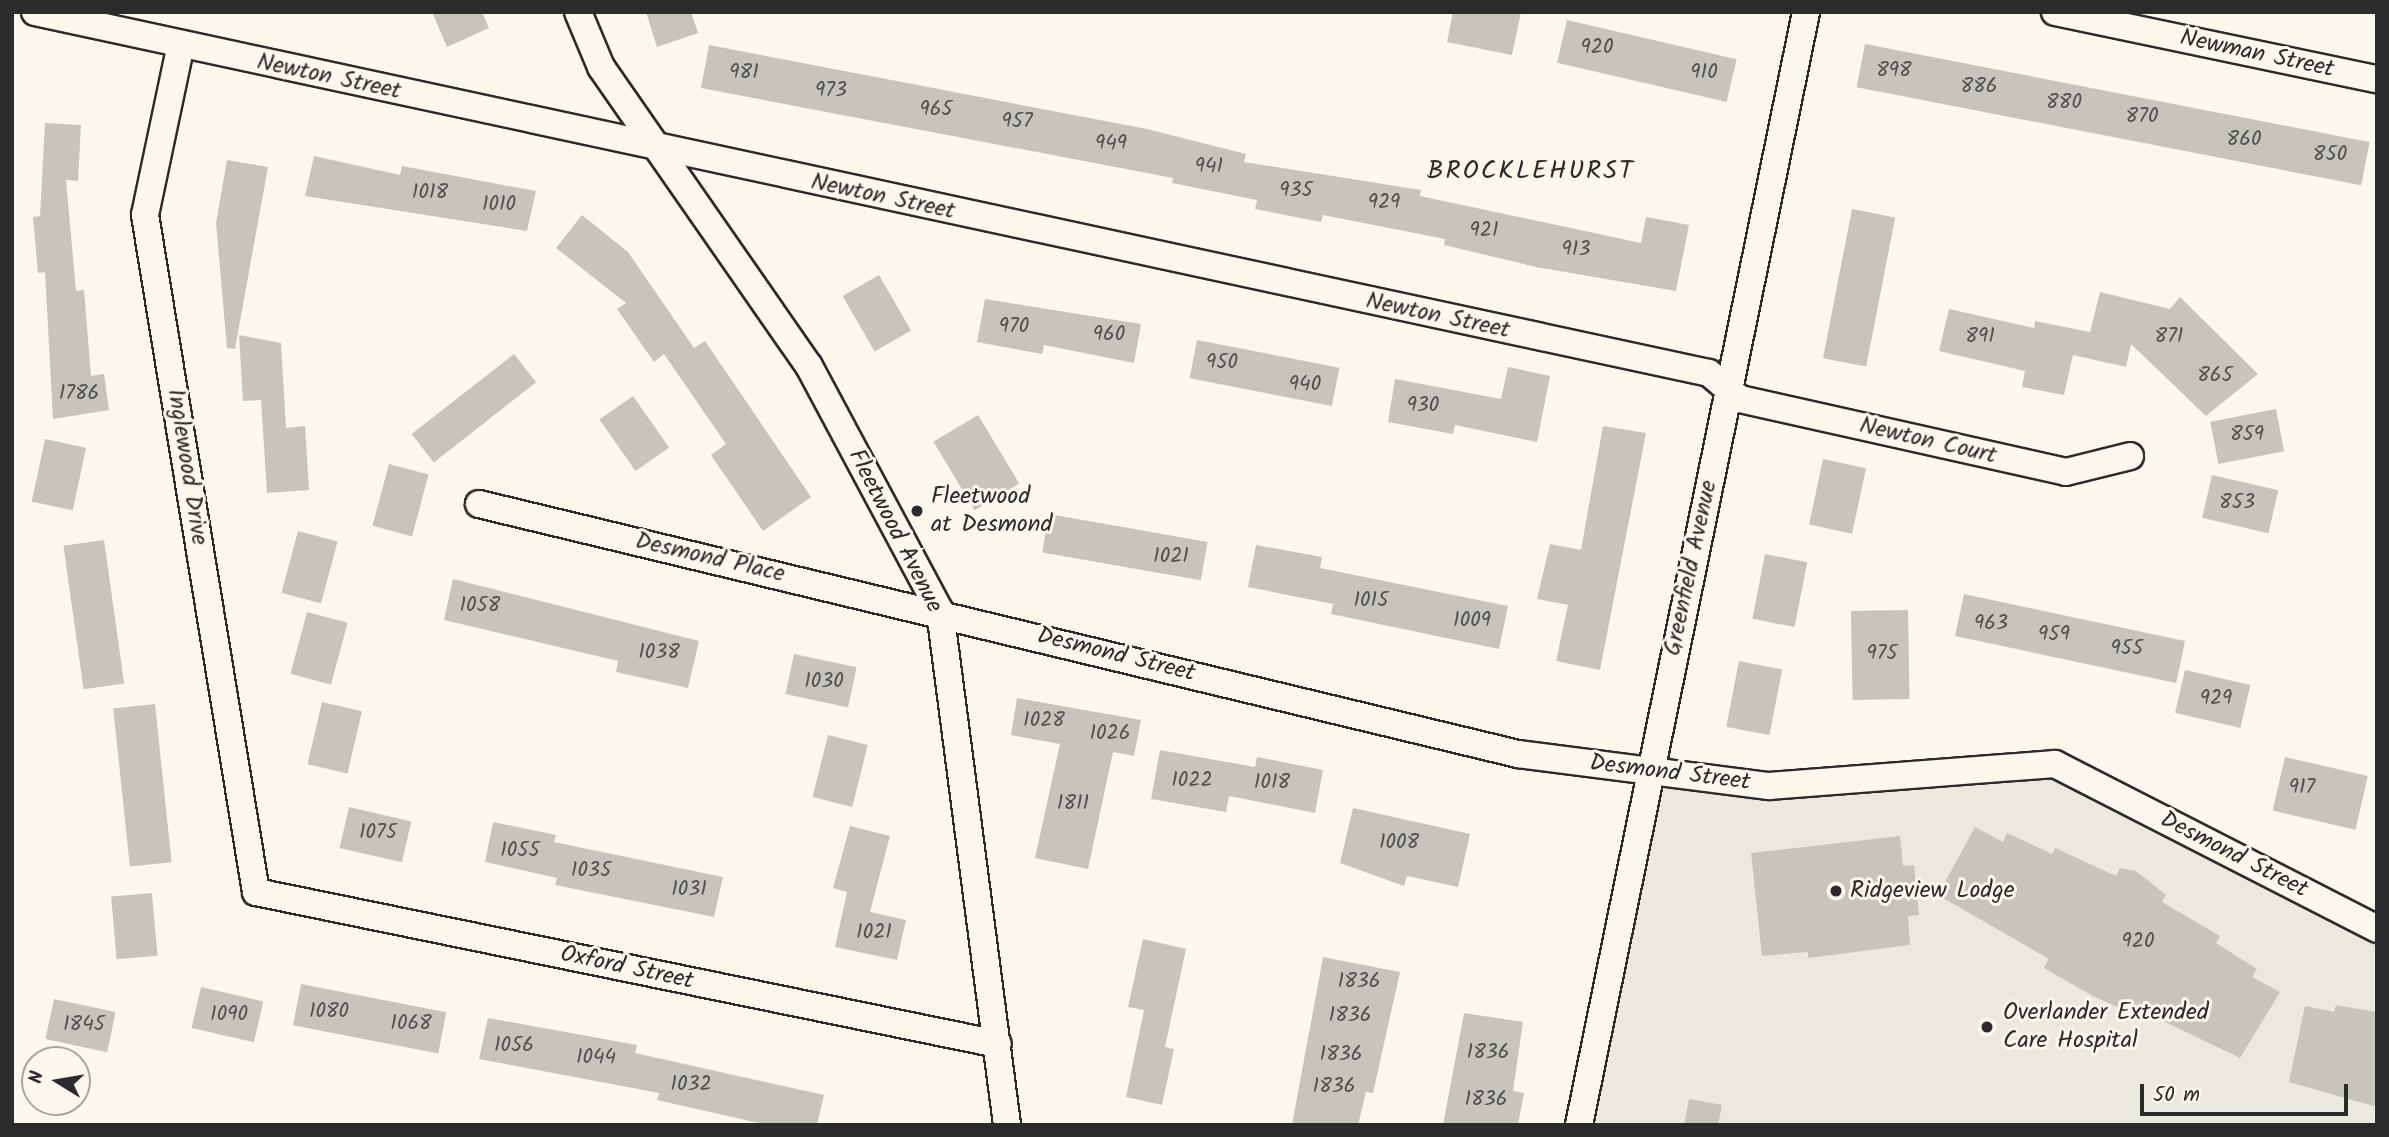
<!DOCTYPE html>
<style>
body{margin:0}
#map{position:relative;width:2389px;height:1137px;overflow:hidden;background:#fbf7ec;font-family:Kalam,sans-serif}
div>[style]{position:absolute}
.built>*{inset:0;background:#ebe8de}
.building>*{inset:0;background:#c7c4bc;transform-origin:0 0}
.roads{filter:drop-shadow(2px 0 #2b2b2b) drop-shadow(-2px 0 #2b2b2b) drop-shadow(0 2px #2b2b2b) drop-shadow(0 -2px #2b2b2b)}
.minor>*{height:26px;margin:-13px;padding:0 13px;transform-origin:13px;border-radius:13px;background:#fbf7ec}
.dots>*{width:19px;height:19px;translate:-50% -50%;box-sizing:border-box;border:4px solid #fbf7ec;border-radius:50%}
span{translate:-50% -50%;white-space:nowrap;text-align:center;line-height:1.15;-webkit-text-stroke:6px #fbf7ec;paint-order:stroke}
.number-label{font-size:21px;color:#52514f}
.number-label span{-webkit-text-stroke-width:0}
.street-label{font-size:24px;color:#2b2b2b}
.poi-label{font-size:24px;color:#2b2b2b}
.left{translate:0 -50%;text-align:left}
.neighbourhood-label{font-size:26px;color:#2b2b2b;letter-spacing:2px}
.frame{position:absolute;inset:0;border:14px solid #2b2b2b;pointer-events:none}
.north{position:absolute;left:21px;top:1046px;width:70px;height:70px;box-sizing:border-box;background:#fbf7ec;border:2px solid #a8a59f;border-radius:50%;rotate:281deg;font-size:19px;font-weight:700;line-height:28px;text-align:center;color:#2b2b2b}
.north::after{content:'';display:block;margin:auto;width:24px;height:32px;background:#2b2b2b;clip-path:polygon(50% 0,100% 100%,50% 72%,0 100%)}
.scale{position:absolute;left:2140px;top:1084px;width:208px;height:32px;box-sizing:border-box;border:4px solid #2b2b2b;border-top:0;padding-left:9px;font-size:21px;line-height:24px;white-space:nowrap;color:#2b2b2b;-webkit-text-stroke:5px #fbf7ec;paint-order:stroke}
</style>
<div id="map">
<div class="built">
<div style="clip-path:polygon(2055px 764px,2377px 929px,2377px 1125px,1577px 1125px,1650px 770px,1769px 786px)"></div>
</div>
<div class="building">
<div style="clip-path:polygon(432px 12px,482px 12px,489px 28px,447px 47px)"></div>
<div style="clip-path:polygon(646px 12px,691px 12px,698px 33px,657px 47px)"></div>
<div style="clip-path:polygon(1453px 12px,1521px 12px,1512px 55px,1447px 42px)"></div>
<div style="left:1567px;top:20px;width:174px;height:44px;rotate:13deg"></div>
<div style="left:1865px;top:44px;width:514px;height:44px;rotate:11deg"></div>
<div style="clip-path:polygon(709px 45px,1147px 129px,1246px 154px,1244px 162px,1421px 190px,1420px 196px,1641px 243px,1646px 217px,1689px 225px,1676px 291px,1536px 267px,1444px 245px,1445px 239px,1323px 215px,1321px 222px,1255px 209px,1257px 200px,1172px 183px,1173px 178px,701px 88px)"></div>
<div style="clip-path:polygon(45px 123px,81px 125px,78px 181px,66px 180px,76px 291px,84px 290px,91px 376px,104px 374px,109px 410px,53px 419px,45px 272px,38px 273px,33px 217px,40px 216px)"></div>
<div style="clip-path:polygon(314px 156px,400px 175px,402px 166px,536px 191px,527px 231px,305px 196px)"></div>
<div style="clip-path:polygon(227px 160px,268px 167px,235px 349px,227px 348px,216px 223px)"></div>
<div style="left:1852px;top:209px;width:44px;height:152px;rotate:11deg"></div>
<div style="clip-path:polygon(582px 215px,628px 252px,694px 348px,705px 341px,811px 497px,763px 531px,711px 455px,726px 444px,664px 354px,654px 362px,617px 309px,626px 303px,556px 248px)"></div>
<div style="left:879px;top:275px;width:64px;height:42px;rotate:60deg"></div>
<div style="clip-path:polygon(2100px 292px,2170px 309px,2180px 297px,2258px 374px,2206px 416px,2131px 344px,2126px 367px,2073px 355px,2064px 395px,2022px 387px,2025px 371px,1939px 351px,1949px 309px,2034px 328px,2035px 321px,2090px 332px)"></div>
<div style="clip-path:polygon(985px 299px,1141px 324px,1134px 363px,1044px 345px,1042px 354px,977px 342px)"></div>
<div style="clip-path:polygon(239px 335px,281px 343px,286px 428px,305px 426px,309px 490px,267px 493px,261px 400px,243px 401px)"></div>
<div style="left:1197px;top:340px;width:145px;height:39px;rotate:11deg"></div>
<div style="left:514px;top:354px;width:36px;height:130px;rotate:52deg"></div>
<div style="clip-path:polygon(1508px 367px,1550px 376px,1537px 442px,1455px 425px,1453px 434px,1388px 422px,1395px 379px,1501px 399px)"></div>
<div style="left:633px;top:396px;width:63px;height:41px;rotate:55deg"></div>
<div style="left:2276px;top:409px;width:43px;height:67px;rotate:79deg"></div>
<div style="left:978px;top:415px;width:80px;height:52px;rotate:59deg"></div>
<div style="clip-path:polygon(1603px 426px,1646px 433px,1600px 670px,1556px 661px,1568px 605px,1537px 599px,1550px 544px,1581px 550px)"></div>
<div style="left:45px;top:439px;width:42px;height:64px;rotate:12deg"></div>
<div style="left:1823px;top:459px;width:44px;height:67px;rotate:12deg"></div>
<div style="left:389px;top:464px;width:41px;height:64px;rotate:15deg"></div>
<div style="left:2212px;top:475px;width:68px;height:44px;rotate:13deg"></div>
<div style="left:1049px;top:514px;width:161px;height:39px;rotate:10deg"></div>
<div style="left:298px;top:531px;width:41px;height:64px;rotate:15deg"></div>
<div style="left:104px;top:540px;width:145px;height:41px;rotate:82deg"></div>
<div style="clip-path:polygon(1256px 545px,1322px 557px,1320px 568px,1508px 606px,1499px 649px,1331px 614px,1333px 604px,1248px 587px)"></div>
<div style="left:1765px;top:554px;width:43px;height:66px;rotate:11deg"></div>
<div style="clip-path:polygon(453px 579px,699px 641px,688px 688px,616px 672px,618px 661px,444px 620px)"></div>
<div style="left:1964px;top:594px;width:226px;height:43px;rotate:12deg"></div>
<div style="left:1908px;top:610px;width:89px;height:57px;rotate:89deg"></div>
<div style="left:307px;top:612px;width:42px;height:64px;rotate:15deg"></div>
<div style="left:794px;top:654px;width:64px;height:41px;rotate:12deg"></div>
<div style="left:1739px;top:661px;width:44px;height:67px;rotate:11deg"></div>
<div style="left:2185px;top:670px;width:67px;height:44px;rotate:13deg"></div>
<div style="clip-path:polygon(1017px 698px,1141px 720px,1134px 756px,1113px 752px,1088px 869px,1035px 858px,1060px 744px,1011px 735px)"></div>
<div style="left:322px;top:702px;width:41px;height:64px;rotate:13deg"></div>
<div style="left:155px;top:704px;width:159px;height:42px;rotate:84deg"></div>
<div style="left:828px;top:735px;width:41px;height:64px;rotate:14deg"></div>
<div style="clip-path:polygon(1160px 750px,1255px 767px,1257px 757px,1323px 770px,1315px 813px,1229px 796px,1226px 812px,1151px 799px)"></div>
<div style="left:2285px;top:757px;width:85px;height:55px;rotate:13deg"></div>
<div style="left:349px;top:807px;width:64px;height:42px;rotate:13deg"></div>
<div style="clip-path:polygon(1353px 808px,1470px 834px,1458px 887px,1407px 876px,1404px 886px,1340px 863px)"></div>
<div style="clip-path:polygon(493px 822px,556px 835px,554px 842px,723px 877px,714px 917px,555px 885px,557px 878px,485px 862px)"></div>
<div style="clip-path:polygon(850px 826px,890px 836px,870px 912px,906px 920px,897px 960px,835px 947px,847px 892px,833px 888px)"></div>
<div style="clip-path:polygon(1975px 827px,2003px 842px,2007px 833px,2052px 854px,2055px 848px,2116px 876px,2120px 868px,2136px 871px,2166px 895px,2162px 902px,2220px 936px,2216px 943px,2257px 969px,2252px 977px,2280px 992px,2240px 1058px,2128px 1004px,2124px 1010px,2093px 996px,2044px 968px,2049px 959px,1938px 895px)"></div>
<div style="clip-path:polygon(1900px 836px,1903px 866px,1914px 865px,1919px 915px,1908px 916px,1910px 945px,1808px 958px,1808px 952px,1762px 956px,1751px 853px)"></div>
<div style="left:152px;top:893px;width:63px;height:41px;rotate:85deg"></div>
<div style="clip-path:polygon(1143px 939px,1186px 949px,1165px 1047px,1174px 1049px,1162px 1105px,1126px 1097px,1144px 1010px,1128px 1007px)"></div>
<div style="clip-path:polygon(1323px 957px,1400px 972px,1373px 1093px,1366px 1092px,1358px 1125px,1292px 1125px)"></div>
<div style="left:301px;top:984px;width:148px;height:42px;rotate:11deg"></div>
<div style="left:201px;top:987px;width:64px;height:42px;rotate:13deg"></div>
<div style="left:54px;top:999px;width:63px;height:41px;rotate:12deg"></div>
<div style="clip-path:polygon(2336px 1005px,2377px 1012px,2377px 1107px,2289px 1082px,2305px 1006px,2334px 1012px)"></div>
<div style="clip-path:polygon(1464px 1013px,1523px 1022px,1513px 1091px,1524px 1093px,1518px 1125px,1443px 1125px)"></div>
<div style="clip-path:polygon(488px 1018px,637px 1045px,635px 1053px,824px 1095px,817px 1125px,767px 1125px,657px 1100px,659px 1093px,479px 1059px)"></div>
<div style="clip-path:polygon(1689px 1099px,1722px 1105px,1718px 1125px,1684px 1125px)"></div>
</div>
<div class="roads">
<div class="minor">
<div style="left:35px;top:12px;width:1712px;rotate:12.17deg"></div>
<div style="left:1709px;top:373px;width:40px;rotate:40deg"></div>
<div style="left:1740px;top:399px;width:334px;rotate:12.6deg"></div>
<div style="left:2066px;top:472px;width:66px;rotate:-14deg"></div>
<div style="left:578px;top:12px;width:60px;rotate:67.3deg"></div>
<div style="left:601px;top:67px;width:364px;rotate:55.2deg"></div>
<div style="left:809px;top:366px;width:278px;rotate:61.9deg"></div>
<div style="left:940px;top:611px;width:518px;rotate:82.57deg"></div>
<div style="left:2055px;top:12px;width:329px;rotate:11.8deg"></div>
<div style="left:181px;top:44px;width:175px;rotate:101.9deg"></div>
<div style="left:145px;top:215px;width:686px;rotate:80.69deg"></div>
<div style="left:256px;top:892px;width:757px;rotate:11.58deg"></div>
<div style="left:479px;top:504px;width:1069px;rotate:13.53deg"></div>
<div style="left:1518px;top:754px;width:253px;rotate:7.3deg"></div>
<div style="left:1769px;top:786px;width:287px;rotate:-4.4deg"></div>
<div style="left:2055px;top:764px;width:362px;rotate:27.1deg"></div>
<div style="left:1579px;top:1125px;width:1136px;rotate:-78.47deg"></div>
</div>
</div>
<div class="dots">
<div style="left:917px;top:511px;background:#2b2b2b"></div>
<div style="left:1836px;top:891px;background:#2b2b2b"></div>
<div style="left:1987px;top:1027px;background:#2b2b2b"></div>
</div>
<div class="number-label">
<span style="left:1597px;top:48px">920</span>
<span style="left:1894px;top:71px">898</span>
<span style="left:744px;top:73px">981</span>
<span style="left:1704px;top:73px">910</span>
<span style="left:1979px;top:87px">886</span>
<span style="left:831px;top:91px">973</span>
<span style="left:2064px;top:103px">880</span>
<span style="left:936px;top:110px">965</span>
<span style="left:2142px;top:117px">870</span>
<span style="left:1017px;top:122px">957</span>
<span style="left:2244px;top:140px">860</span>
<span style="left:1111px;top:144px">949</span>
<span style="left:2330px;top:155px">850</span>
<span style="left:1209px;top:167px">941</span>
<span style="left:1296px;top:191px">935</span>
<span style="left:430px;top:193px">1018</span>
<span style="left:1384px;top:203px">929</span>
<span style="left:499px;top:205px">1010</span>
<span style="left:1484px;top:231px">921</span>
<span style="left:1576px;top:250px">913</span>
<span style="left:1014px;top:327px">970</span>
<span style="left:1109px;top:335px">960</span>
<span style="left:1980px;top:337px">891</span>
<span style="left:2169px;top:337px">871</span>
<span style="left:1222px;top:363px">950</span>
<span style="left:2215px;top:376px">865</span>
<span style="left:1305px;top:385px">940</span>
<span style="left:79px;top:394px">1786</span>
<span style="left:1423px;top:406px">930</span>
<span style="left:2247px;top:435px">859</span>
<span style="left:2237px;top:503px">853</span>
<span style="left:1171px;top:557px">1021</span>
<span style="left:1371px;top:601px">1015</span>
<span style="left:480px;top:606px">1058</span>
<span style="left:1472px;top:621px">1009</span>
<span style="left:1991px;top:624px">963</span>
<span style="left:2054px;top:635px">959</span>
<span style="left:2127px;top:649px">955</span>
<span style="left:659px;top:653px">1038</span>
<span style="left:1882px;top:654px">975</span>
<span style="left:824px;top:682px">1030</span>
<span style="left:2216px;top:699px">929</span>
<span style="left:1044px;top:721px">1028</span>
<span style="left:1110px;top:734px">1026</span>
<span style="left:1192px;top:781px">1022</span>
<span style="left:1272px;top:783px">1018</span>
<span style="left:2302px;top:788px">917</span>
<span style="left:1073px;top:804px">1811</span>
<span style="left:378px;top:833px">1075</span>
<span style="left:1399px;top:843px">1008</span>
<span style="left:520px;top:851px">1055</span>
<span style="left:591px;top:871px">1035</span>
<span style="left:689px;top:890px">1031</span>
<span style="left:874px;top:933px">1021</span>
<span style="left:2138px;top:942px">920</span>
<span style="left:1359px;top:982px">1836</span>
<span style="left:329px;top:1012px">1080</span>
<span style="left:229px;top:1015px">1090</span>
<span style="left:1350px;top:1016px">1836</span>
<span style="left:411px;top:1024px">1068</span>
<span style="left:84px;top:1025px">1845</span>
<span style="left:514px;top:1046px">1056</span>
<span style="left:1488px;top:1053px">1836</span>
<span style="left:1341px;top:1055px">1836</span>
<span style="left:596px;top:1058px">1044</span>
<span style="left:691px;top:1085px">1032</span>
<span style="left:1334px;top:1087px">1836</span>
<span style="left:1486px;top:1100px">1836</span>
</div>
<div class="street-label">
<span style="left:2257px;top:54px;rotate:12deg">Newman Street</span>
<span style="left:329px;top:77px;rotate:12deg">Newton Street</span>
<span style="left:883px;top:197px;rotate:12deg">Newton Street</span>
<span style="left:1438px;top:316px;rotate:12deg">Newton Street</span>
<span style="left:1928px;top:441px;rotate:13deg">Newton Court</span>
<span style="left:187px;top:467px;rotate:81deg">Inglewood Drive</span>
<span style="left:895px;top:531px;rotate:63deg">Fleetwood Avenue</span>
<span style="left:710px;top:558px;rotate:13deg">Desmond Place</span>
<span style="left:1691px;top:568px;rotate:-78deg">Greenfield Avenue</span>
<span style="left:1116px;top:655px;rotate:14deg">Desmond Street</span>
<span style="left:1670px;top:773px;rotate:7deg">Desmond Street</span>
<span style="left:2234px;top:855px;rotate:27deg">Desmond Street</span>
<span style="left:627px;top:968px;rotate:12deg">Oxford Street</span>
</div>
<div class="poi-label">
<span class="left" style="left:931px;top:511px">Fleetwood<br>at Desmond</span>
<span class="left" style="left:1850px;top:891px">Ridgeview Lodge</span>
<span class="left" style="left:2003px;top:1027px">Overlander Extended<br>Care Hospital</span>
</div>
<div class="neighbourhood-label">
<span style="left:1531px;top:172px">BROCKLEHURST</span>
</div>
<div class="frame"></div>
<div class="north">N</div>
<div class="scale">50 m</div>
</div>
